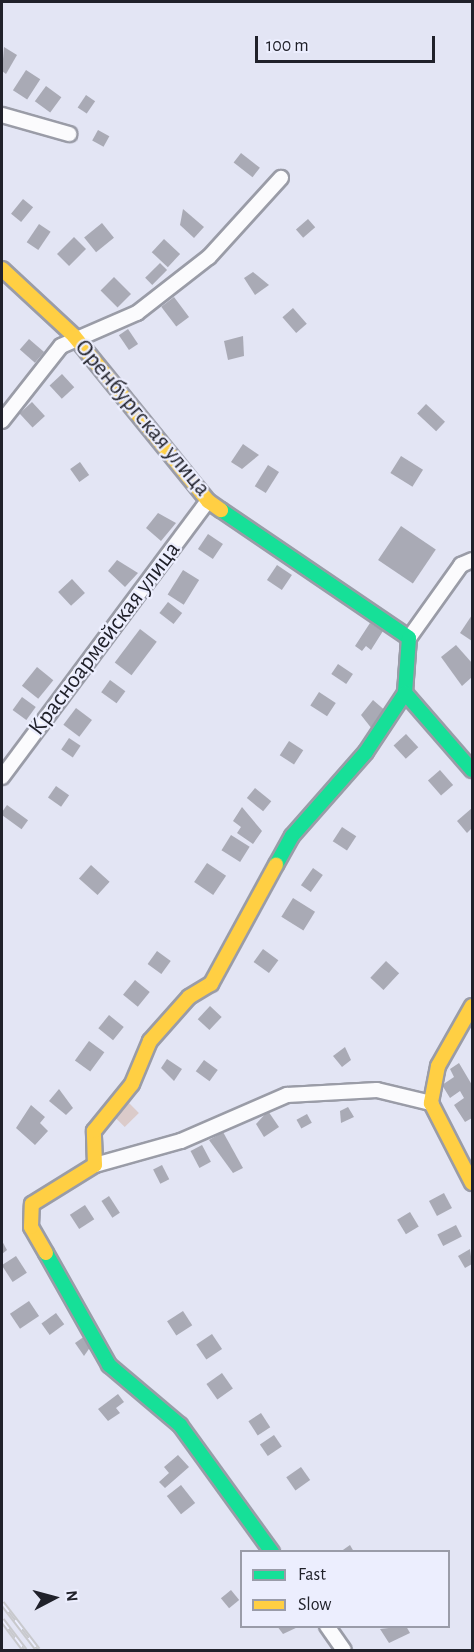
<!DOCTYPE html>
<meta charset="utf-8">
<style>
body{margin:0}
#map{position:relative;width:474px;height:1652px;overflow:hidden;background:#e3e5f4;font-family:"Alegreya Sans",sans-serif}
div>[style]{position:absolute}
.green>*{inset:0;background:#dbcbca;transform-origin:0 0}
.building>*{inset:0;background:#a9aab5;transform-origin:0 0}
.roads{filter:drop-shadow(2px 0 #9a9ca7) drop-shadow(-2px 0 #9a9ca7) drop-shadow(0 2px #9a9ca7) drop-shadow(0 -2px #9a9ca7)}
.street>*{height:14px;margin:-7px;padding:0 7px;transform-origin:7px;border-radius:7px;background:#fbfbfd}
.fast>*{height:14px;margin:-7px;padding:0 7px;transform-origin:7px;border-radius:7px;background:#16e098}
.slow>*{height:14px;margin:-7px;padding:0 7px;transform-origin:7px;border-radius:7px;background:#ffcf43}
.rail>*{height:6px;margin-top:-3px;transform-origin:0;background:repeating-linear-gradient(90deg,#eceefe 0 11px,#c8c9cd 0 22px);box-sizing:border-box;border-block:2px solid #c8c9cd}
span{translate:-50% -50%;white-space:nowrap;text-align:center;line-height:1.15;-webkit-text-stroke:4.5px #eceefe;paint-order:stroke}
.street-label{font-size:24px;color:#20212a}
.frame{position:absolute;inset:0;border:3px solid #20212a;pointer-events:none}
.legend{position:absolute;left:240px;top:1550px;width:210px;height:78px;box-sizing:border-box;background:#eceefe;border:2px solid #9a9ca9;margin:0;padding:8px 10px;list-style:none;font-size:18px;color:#20212a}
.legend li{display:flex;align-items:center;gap:12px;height:30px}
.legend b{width:30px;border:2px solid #9a9ca9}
.north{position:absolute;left:24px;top:1568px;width:60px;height:60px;-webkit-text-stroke:4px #eceefe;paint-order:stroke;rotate:84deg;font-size:16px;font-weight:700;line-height:24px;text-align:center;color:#20212a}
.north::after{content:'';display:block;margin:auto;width:21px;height:27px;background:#20212a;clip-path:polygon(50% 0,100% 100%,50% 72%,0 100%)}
.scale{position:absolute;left:255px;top:36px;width:180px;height:27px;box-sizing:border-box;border:3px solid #20212a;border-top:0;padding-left:8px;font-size:18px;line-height:21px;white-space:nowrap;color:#20212a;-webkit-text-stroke:4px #eceefe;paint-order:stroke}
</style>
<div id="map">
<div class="green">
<div style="left:129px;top:1103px;width:14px;height:20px;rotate:45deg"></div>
</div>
<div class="building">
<div style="clip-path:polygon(4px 47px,17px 55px,6px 74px,2px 71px)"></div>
<div style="left:26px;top:70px;width:17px;height:24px;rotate:33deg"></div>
<div style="left:46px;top:86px;width:19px;height:19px;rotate:36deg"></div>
<div style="left:86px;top:95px;width:11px;height:15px;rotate:34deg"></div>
<div style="left:98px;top:130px;width:13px;height:12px;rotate:29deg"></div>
<div style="left:241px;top:153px;width:24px;height:12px;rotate:38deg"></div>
<div style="left:23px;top:199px;width:13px;height:19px;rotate:39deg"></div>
<div style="clip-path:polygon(183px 209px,204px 227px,194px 238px,180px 225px)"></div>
<div style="left:308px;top:219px;width:11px;height:16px;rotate:49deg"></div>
<div style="left:102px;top:223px;width:19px;height:23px;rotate:51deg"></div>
<div style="left:39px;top:224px;width:14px;height:22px;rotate:34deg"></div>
<div style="left:74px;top:237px;width:17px;height:24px;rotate:45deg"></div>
<div style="left:164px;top:239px;width:22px;height:18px;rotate:43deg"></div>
<div style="left:160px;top:263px;width:10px;height:21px;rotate:45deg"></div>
<div style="clip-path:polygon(253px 272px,269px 285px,255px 295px,244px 278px)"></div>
<div style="left:114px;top:277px;width:24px;height:19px;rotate:45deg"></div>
<div style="left:174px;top:297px;width:25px;height:16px;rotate:53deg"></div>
<div style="left:293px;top:308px;width:21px;height:14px;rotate:49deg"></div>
<div style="left:128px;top:329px;width:18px;height:11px;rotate:56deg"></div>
<div style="clip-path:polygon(243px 336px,244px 356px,228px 360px,224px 341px)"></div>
<div style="left:29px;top:339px;width:20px;height:14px;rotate:41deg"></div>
<div style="left:62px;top:374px;width:18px;height:17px;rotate:47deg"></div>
<div style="left:32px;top:402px;width:19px;height:17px;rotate:47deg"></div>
<div style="left:426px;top:404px;width:26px;height:13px;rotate:43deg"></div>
<div style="clip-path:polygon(243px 444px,259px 455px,242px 469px,231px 462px)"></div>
<div style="left:401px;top:456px;width:26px;height:20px;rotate:32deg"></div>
<div style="left:80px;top:462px;width:16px;height:12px;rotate:55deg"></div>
<div style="left:268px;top:465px;width:13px;height:25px;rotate:32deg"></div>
<div style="clip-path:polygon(158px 513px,176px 523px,161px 541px,146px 528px)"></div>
<div style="left:401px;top:526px;width:42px;height:41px;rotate:34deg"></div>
<div style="left:208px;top:534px;width:18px;height:18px;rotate:34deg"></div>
<div style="clip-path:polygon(117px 560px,138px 573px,125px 587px,108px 571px)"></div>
<div style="left:277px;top:565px;width:18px;height:18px;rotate:34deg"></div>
<div style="left:183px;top:570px;width:19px;height:29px;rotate:32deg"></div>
<div style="left:72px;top:579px;width:19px;height:19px;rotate:47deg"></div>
<div style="left:168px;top:602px;width:18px;height:14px;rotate:38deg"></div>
<div style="clip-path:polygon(472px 615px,472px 641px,460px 633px)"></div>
<div style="clip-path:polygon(370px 623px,383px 631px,371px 650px,366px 646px,362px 651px,355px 646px)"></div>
<div style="left:140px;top:629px;width:21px;height:42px;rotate:37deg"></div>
<div style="clip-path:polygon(456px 645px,472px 663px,472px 677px,462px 686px,441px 657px)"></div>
<div style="left:338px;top:664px;width:18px;height:12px;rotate:34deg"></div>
<div style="left:37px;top:667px;width:21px;height:24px;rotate:39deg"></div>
<div style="left:110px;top:680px;width:19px;height:15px;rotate:36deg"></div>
<div style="left:319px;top:692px;width:20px;height:16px;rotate:33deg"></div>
<div style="left:22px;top:697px;width:17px;height:16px;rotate:36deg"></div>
<div style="clip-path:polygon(373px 700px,388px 713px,372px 729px,361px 715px)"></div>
<div style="left:76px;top:708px;width:20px;height:21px;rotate:37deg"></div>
<div style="left:406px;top:734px;width:18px;height:17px;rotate:47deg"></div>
<div style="left:69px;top:738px;width:14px;height:14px;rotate:34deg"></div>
<div style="left:289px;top:741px;width:17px;height:17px;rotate:33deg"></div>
<div style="left:440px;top:770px;width:20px;height:16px;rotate:49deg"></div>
<div style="left:56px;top:786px;width:16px;height:14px;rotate:35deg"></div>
<div style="left:255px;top:788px;width:21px;height:13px;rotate:39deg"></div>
<div style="left:7px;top:805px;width:26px;height:11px;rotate:36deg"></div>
<div style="clip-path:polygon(242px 807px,262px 831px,253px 844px,237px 833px,241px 827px,233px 821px)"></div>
<div style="clip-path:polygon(472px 808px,472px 828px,467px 833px,457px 821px)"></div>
<div style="left:342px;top:827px;width:17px;height:17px;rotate:33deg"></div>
<div style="left:231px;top:835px;width:22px;height:18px;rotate:32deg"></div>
<div style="left:207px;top:863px;width:23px;height:23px;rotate:34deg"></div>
<div style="left:91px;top:865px;width:25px;height:18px;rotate:42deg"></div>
<div style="left:313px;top:868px;width:12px;height:21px;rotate:35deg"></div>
<div style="left:293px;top:898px;width:26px;height:22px;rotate:32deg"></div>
<div style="left:263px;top:949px;width:19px;height:16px;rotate:36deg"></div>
<div style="left:157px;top:951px;width:17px;height:16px;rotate:36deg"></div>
<div style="left:386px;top:961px;width:18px;height:23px;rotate:43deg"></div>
<div style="left:135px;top:980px;width:19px;height:19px;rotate:39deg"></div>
<div style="left:210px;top:1006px;width:16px;height:18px;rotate:43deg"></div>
<div style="left:109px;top:1015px;width:19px;height:17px;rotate:39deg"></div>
<div style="left:89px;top:1041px;width:19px;height:24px;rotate:36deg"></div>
<div style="clip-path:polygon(345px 1047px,351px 1060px,342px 1067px,333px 1056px)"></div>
<div style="clip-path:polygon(167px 1059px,182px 1069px,174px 1081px,161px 1068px)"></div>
<div style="left:204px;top:1060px;width:17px;height:14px;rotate:36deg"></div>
<div style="clip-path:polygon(459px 1063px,472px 1085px,472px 1118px,465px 1122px,454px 1105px,464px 1098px,460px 1091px,450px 1098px,442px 1085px,454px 1077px,450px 1069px)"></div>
<div style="clip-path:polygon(59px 1089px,73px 1108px,66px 1115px,49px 1101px)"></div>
<div style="clip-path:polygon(31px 1105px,45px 1117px,40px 1123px,48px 1131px,35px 1145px,16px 1128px)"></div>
<div style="clip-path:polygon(348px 1107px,354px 1117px,341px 1123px,340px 1111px)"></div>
<div style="clip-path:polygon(268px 1111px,279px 1127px,264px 1137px,256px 1124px)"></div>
<div style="left:307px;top:1114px;width:10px;height:12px;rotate:61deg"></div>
<div style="clip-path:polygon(223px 1132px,243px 1168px,233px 1173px,209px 1140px)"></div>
<div style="left:202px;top:1145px;width:19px;height:13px;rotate:62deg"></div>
<div style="left:162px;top:1165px;width:16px;height:10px;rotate:63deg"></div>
<div style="left:444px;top:1193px;width:17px;height:17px;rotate:62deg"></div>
<div style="left:109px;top:1196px;width:20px;height:9px;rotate:57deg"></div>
<div style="left:85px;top:1205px;width:17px;height:18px;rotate:57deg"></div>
<div style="left:410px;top:1212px;width:17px;height:15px;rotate:59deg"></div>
<div style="left:456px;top:1225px;width:13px;height:21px;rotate:63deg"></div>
<div style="clip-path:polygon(2px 1241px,7px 1250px,2px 1254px)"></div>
<div style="clip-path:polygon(470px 1249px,472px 1264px,465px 1268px,458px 1256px)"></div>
<div style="left:16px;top:1256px;width:20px;height:17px;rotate:57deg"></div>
<div style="left:29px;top:1301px;width:18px;height:23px;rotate:56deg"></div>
<div style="left:183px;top:1311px;width:17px;height:19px;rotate:57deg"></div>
<div style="left:56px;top:1313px;width:14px;height:18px;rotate:54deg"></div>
<div style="left:212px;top:1334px;width:18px;height:19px;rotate:56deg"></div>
<div style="clip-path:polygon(85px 1336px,91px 1346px,84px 1356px,75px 1343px)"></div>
<div style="left:222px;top:1373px;width:19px;height:19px;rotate:55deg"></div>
<div style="clip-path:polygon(118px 1394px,124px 1402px,116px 1408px,120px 1413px,108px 1421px,98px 1409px)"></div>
<div style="left:261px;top:1413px;width:17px;height:15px;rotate:57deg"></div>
<div style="left:274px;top:1435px;width:14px;height:17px;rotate:56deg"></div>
<div style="clip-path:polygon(178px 1455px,189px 1467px,165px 1488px,159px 1482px,169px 1473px,164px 1467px)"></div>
<div style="left:301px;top:1467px;width:16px;height:18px;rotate:55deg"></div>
<div style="left:181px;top:1485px;width:23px;height:18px;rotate:52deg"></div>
<div style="clip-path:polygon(350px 1545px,354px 1552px,340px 1552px)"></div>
<div style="left:231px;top:1590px;width:13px;height:13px;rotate:51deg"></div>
<div style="clip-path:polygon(277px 1626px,300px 1626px,283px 1634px)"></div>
<div style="clip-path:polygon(406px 1626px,410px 1633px,389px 1643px,380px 1629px)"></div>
</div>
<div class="roads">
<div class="street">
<div style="left:2px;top:115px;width:70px;rotate:15.8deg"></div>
<div style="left:2px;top:421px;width:95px;rotate:-51.8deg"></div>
<div style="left:61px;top:346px;width:83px;rotate:-23.5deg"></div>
<div style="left:137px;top:313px;width:91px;rotate:-37.9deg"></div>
<div style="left:209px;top:257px;width:107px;rotate:-47.7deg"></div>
<div style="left:409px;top:638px;width:90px;rotate:-54.5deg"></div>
<div style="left:461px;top:565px;width:12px;rotate:-24deg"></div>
<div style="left:2px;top:777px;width:344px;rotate:-53.3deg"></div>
<div style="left:95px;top:1165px;width:89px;rotate:-15.6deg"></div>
<div style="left:181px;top:1141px;width:116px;rotate:-23.5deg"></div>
<div style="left:287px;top:1095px;width:90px;rotate:-3.2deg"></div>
<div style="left:377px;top:1090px;width:56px;rotate:13.5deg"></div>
<div style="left:327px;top:1626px;width:29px;rotate:55deg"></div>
</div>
<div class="fast">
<div style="left:221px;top:510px;width:227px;rotate:34.2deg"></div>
<div style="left:409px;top:638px;width:55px;rotate:94.2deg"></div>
<div style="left:405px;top:693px;width:71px;rotate:123.5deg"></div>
<div style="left:366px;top:752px;width:112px;rotate:131.4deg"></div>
<div style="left:292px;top:836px;width:33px;rotate:119deg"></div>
<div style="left:405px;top:693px;width:102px;rotate:49deg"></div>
<div style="left:46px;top:1253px;width:129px;rotate:60.6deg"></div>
<div style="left:109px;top:1365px;width:93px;rotate:40.2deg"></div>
<div style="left:180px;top:1425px;width:157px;rotate:54.1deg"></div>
</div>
<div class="slow">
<div style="left:2px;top:269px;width:98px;rotate:42.9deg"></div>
<div style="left:74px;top:336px;width:213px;rotate:50.9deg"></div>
<div style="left:208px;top:501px;width:16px;rotate:35deg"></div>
<div style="left:472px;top:1006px;width:69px;rotate:119.5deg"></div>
<div style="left:438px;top:1066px;width:38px;rotate:101deg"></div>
<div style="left:431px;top:1103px;width:90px;rotate:62.9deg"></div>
<div style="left:46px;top:1253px;width:30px;rotate:-120deg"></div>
<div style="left:31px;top:1227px;width:23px;rotate:-88deg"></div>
<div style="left:32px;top:1204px;width:74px;rotate:-31.8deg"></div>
<div style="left:95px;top:1165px;width:34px;rotate:-92deg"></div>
<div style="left:94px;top:1131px;width:60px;rotate:-51deg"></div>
<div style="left:132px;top:1084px;width:47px;rotate:-67.3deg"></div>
<div style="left:150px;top:1041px;width:59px;rotate:-48.4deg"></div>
<div style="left:189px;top:997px;width:26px;rotate:-31deg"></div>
<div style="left:211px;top:984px;width:136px;rotate:-61.4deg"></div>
</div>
</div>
<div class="rail">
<div style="left:2px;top:1603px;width:59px;rotate:52.5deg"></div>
<div style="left:2px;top:1620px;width:38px;rotate:53deg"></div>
</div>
<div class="street-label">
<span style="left:142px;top:418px;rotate:50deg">Оренбургская улица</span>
<span style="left:105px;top:639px;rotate:-53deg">Красноармейская улица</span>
</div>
<div class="frame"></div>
<ul class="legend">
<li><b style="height:8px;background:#16e098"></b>Fast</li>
<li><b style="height:8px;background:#ffcf43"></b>Slow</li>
</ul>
<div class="north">N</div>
<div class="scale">100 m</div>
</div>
